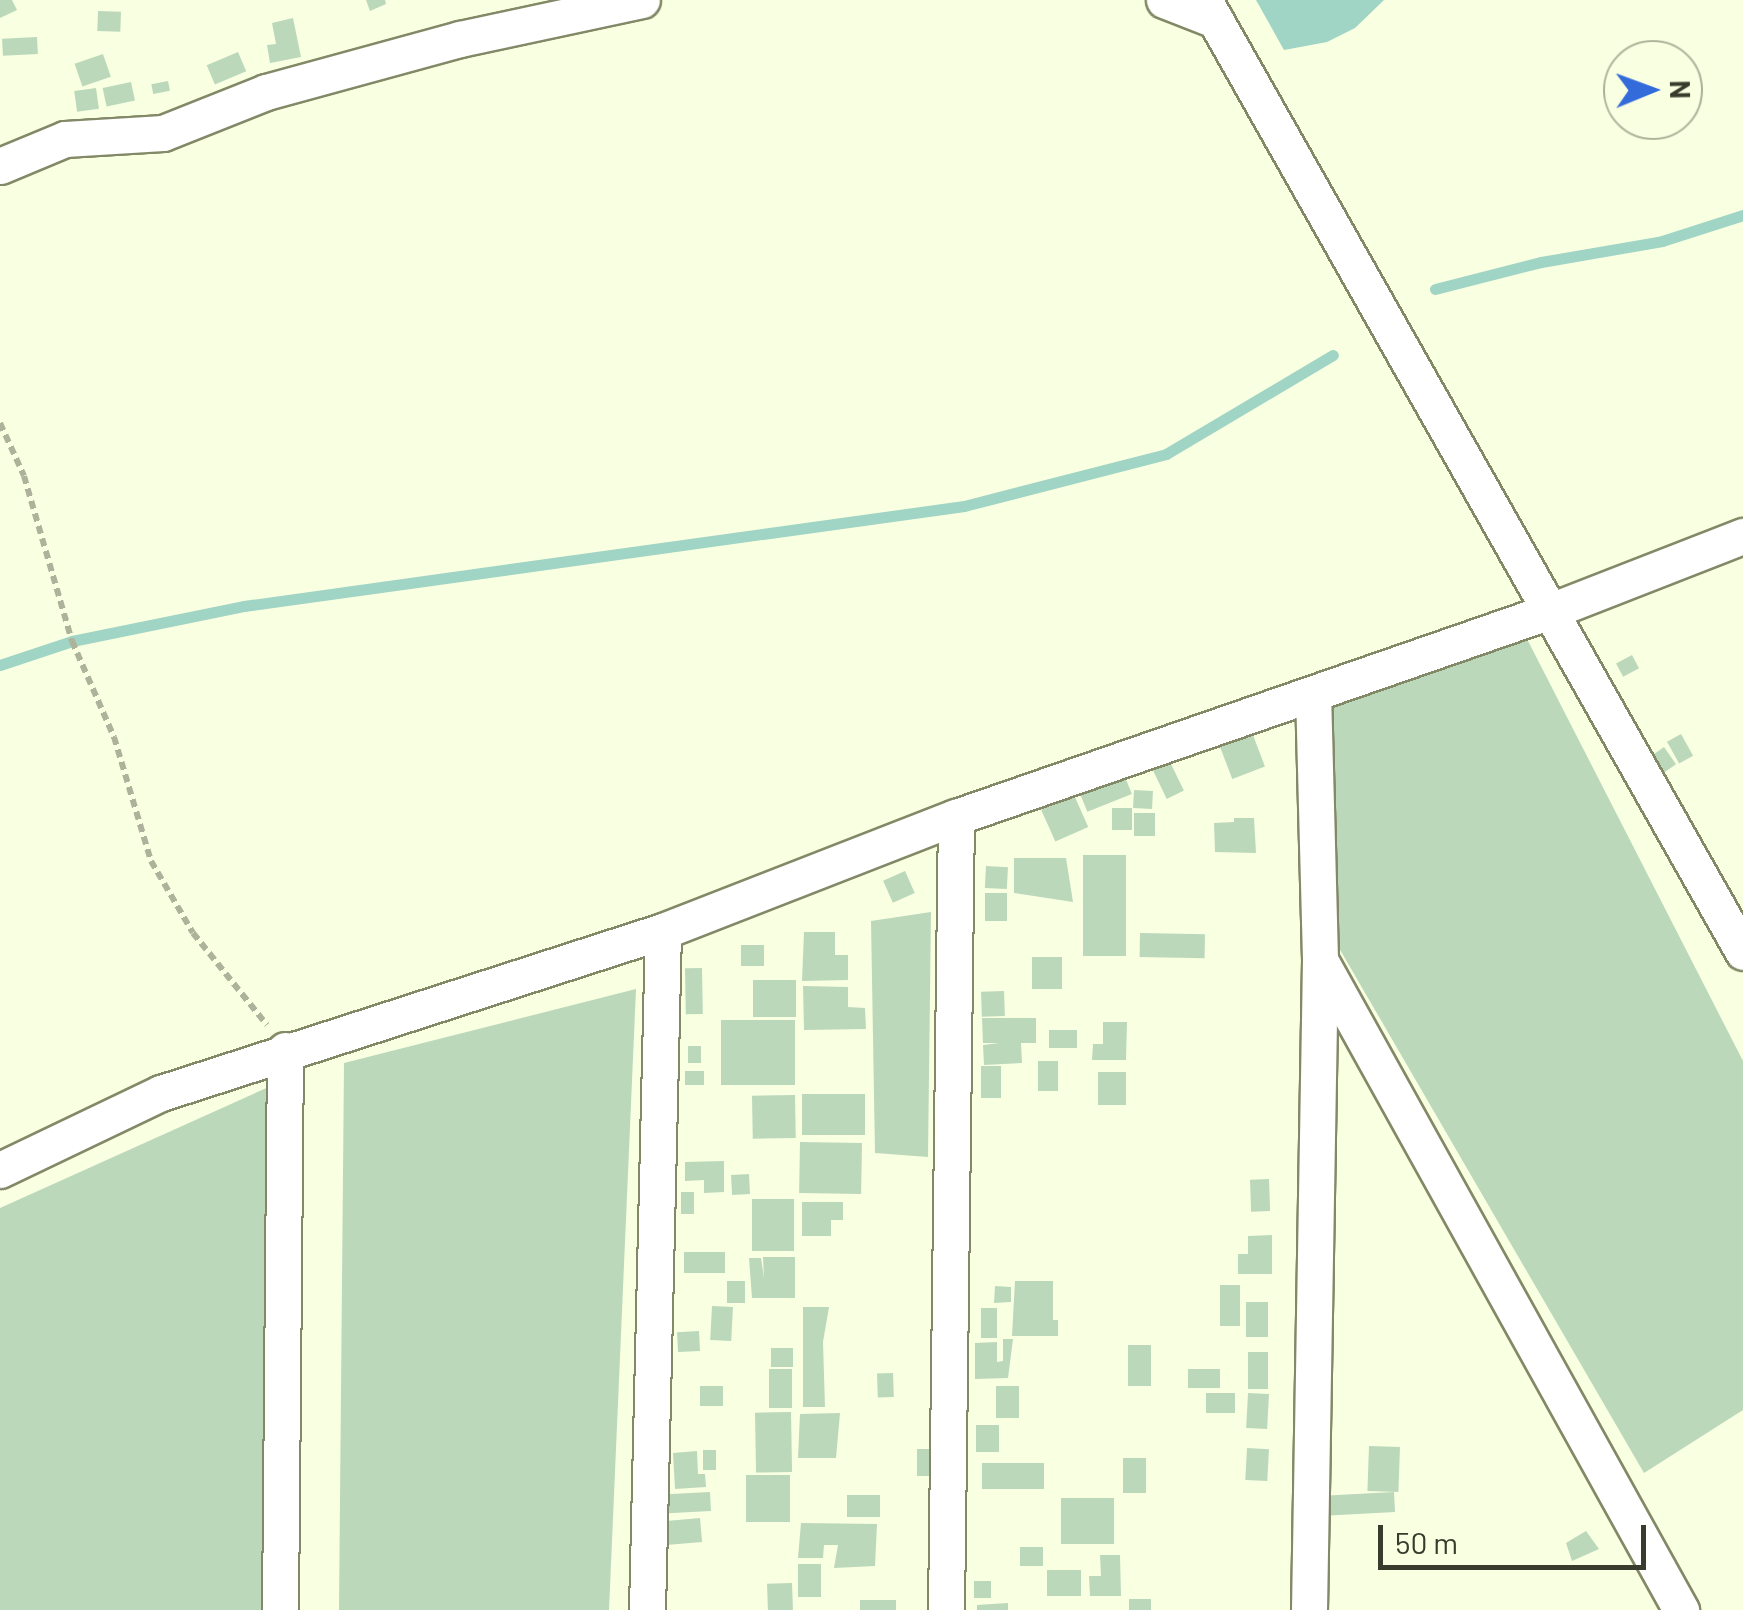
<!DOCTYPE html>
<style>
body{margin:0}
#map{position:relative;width:1743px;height:1610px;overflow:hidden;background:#f9ffe1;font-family:Barlow,sans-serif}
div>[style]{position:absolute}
.water>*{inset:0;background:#a0d4c4}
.stream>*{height:11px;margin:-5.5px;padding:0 5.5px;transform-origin:5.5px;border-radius:5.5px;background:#a0d4c4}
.building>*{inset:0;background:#bcd8bb;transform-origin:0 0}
.path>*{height:6px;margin-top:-3px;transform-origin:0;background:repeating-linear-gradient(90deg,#aeb29a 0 8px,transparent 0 13px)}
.roads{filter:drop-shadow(2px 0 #838967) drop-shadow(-2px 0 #838967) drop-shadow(0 2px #838967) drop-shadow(0 -2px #838967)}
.street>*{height:35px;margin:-17.5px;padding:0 17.5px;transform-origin:17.5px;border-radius:17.5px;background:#fff}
span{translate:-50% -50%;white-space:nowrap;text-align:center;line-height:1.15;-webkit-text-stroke:8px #f9ffe1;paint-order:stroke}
.north{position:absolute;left:1603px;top:40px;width:100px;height:100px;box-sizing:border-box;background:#f9ffe1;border:2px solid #acb199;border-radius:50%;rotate:89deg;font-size:28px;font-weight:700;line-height:40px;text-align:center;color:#393b2c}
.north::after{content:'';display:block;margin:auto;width:35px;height:45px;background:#336cda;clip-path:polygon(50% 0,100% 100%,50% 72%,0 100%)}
.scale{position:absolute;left:1378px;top:1525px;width:268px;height:45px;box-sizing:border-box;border:5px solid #393b2c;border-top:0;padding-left:12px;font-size:30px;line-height:35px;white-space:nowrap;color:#393b2c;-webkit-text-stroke:8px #f9ffe1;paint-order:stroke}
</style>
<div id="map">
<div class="water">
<div style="clip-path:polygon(1256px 0,1384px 0,1355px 28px,1327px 42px,1284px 50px)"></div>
</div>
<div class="stream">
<div style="left:1435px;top:289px;width:109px;rotate:-14.3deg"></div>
<div style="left:1541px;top:262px;width:123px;rotate:-9.8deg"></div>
<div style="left:1662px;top:241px;width:85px;rotate:-17.8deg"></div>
<div style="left:0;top:665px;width:76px;rotate:-18.4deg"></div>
<div style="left:72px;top:641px;width:176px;rotate:-11.5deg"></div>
<div style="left:244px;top:606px;width:727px;rotate:-7.91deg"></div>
<div style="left:964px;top:506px;width:209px;rotate:-14.4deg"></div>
<div style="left:1166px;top:454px;width:194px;rotate:-30.7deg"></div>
</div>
<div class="building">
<div style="clip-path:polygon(0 0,12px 0,17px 10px,0 18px)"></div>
<div style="clip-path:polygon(366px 0,385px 0,386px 4px,370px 11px)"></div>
<div style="left:98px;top:11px;width:23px;height:20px;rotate:2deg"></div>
<div style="clip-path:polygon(293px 18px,301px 57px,270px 63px,267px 45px,276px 44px,272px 23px)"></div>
<div style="left:37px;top:37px;width:17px;height:35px;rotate:87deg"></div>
<div style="left:238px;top:52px;width:21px;height:34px;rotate:67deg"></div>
<div style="left:103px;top:54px;width:24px;height:30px;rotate:71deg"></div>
<div style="left:168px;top:81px;width:10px;height:17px;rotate:79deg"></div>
<div style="left:131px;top:82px;width:19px;height:29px;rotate:78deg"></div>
<div style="left:96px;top:88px;width:21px;height:22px;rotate:82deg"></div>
<div style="clip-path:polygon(1525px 635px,1743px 1061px,1743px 1410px,1644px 1473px,1339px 948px,1329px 706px)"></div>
<div style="left:1632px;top:655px;width:15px;height:18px;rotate:62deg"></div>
<div style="left:1251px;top:730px;width:39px;height:35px;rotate:69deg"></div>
<div style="left:1681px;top:734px;width:25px;height:16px;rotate:61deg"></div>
<div style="left:1664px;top:747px;width:21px;height:19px;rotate:55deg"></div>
<div style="left:1169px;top:760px;width:34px;height:19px;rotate:64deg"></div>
<div style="left:1121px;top:767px;width:29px;height:48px;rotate:68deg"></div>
<div style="left:1134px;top:790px;width:19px;height:18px;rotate:3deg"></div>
<div style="left:1074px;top:795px;width:35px;height:36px;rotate:66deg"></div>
<div style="left:1112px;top:808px;width:20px;height:22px"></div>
<div style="left:1134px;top:813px;width:21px;height:23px"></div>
<div style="clip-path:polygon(1234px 818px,1254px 818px,1256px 853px,1215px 852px,1214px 823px,1234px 822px)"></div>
<div style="left:1083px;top:855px;width:43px;height:101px"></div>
<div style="clip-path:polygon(1014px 858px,1066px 858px,1073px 902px,1014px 893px)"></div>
<div style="left:986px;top:866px;width:22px;height:22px;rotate:3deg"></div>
<div style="left:905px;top:871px;width:24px;height:24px;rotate:66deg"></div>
<div style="left:985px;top:893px;width:22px;height:28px"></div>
<div style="clip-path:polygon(931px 912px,928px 1157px,875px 1153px,871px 921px)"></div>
<div style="clip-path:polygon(804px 932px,835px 932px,835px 955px,848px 955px,848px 980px,802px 981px)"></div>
<div style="left:1140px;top:933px;width:65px;height:24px;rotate:1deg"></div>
<div style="left:741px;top:945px;width:23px;height:21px"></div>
<div style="left:1032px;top:957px;width:30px;height:32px"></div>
<div style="left:702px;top:968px;width:46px;height:17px;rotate:89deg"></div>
<div style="left:753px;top:980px;width:43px;height:37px"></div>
<div style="clip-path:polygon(803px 986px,848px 987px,848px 1007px,865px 1008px,866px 1029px,804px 1030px)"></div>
<div style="clip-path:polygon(636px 989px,609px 1610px,339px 1610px,344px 1063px)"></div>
<div style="left:1004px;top:991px;width:25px;height:23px;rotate:88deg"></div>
<div style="clip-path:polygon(982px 1018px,1036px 1018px,1036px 1043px,1021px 1043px,1022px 1063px,984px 1065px,983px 1045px,999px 1043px,983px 1043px)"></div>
<div style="left:795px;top:1020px;width:65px;height:74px;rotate:90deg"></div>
<div style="clip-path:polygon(1103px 1022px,1127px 1022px,1126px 1060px,1092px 1060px,1093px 1044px,1103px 1044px)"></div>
<div style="left:1049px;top:1030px;width:28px;height:18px"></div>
<div style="left:688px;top:1046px;width:13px;height:17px"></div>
<div style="left:1058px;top:1061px;width:30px;height:20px;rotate:90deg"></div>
<div style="left:981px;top:1066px;width:20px;height:32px"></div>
<div style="left:685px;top:1071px;width:19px;height:14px"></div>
<div style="left:1098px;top:1072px;width:28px;height:33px"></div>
<div style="clip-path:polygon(273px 1085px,272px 1610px,0 1610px,0 1208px)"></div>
<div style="left:802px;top:1094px;width:63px;height:41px"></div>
<div style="left:795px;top:1095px;width:43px;height:43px;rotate:89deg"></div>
<div style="left:800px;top:1142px;width:62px;height:51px;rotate:1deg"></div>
<div style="clip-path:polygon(724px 1161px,724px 1192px,704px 1193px,704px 1180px,685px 1181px,685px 1162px)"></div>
<div style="left:749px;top:1174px;width:20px;height:18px;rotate:87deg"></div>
<div style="left:1269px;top:1179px;width:32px;height:19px;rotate:88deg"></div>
<div style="left:681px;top:1192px;width:13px;height:22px"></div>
<div style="left:752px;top:1199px;width:42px;height:52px"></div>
<div style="clip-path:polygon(802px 1202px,843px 1202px,843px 1220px,831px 1220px,831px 1236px,802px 1236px)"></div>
<div style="clip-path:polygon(1272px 1235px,1272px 1274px,1238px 1274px,1238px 1254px,1248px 1254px,1248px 1236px)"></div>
<div style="left:725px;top:1252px;width:21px;height:41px;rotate:90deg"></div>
<div style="clip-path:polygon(763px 1257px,795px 1257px,795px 1298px,752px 1298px,749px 1258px,761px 1258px,764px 1278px)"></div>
<div style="left:727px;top:1281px;width:18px;height:22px"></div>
<div style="clip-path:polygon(1015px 1281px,1053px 1281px,1053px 1320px,1058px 1320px,1058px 1336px,1012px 1336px)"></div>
<div style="left:1220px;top:1285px;width:20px;height:41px"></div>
<div style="clip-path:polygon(995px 1286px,1011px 1287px,1011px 1302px,994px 1303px)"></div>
<div style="left:1246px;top:1302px;width:22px;height:35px"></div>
<div style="left:712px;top:1306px;width:21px;height:34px;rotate:3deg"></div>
<div style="clip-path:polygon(803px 1307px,829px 1307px,823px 1342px,825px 1407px,803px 1407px)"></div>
<div style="left:981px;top:1308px;width:16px;height:30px"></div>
<div style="left:699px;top:1331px;width:20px;height:22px;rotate:87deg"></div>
<div style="clip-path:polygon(1003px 1339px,1013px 1339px,1008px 1378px,975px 1379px,975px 1343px,997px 1342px,997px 1362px,1003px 1361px)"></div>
<div style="left:1128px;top:1345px;width:23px;height:41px"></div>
<div style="left:771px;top:1348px;width:22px;height:19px"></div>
<div style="left:1248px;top:1352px;width:20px;height:37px"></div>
<div style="left:769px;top:1369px;width:23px;height:39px"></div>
<div style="left:1220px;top:1369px;width:19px;height:32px;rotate:90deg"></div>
<div style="left:893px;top:1373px;width:24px;height:16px;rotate:88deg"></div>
<div style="left:700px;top:1386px;width:23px;height:20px"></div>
<div style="left:996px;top:1386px;width:23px;height:32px"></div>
<div style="left:1235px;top:1393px;width:20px;height:29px;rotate:90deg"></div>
<div style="left:1248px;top:1393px;width:21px;height:35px;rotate:3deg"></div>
<div style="left:791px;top:1412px;width:60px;height:36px;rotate:89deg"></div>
<div style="clip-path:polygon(840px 1413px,836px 1458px,798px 1458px,800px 1414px)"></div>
<div style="left:976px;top:1425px;width:23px;height:27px"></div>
<div style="left:1369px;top:1446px;width:31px;height:45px;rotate:2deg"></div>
<div style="left:1247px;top:1448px;width:22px;height:32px;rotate:3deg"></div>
<div style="left:917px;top:1449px;width:14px;height:27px"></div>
<div style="left:703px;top:1450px;width:13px;height:20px"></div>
<div style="clip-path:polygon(697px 1451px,698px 1474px,705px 1474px,706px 1487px,675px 1489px,673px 1453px)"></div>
<div style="left:1123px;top:1458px;width:23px;height:35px"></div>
<div style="left:982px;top:1463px;width:62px;height:26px"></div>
<div style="left:746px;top:1475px;width:44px;height:47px"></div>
<div style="left:710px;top:1492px;width:19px;height:48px;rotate:87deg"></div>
<div style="left:1394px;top:1492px;width:20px;height:66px;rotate:87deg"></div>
<div style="left:847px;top:1495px;width:33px;height:22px"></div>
<div style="left:1061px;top:1498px;width:53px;height:46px"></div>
<div style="left:700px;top:1518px;width:24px;height:48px;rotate:85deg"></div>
<div style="clip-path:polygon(801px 1523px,877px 1524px,875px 1566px,834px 1568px,838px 1545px,824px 1545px,823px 1558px,798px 1558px)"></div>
<div style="clip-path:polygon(1586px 1531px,1599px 1549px,1572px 1561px,1566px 1543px)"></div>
<div style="left:1043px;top:1547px;width:19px;height:23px;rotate:90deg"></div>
<div style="clip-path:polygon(1100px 1555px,1120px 1555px,1121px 1596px,1090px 1596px,1089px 1576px,1101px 1576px)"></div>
<div style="left:798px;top:1564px;width:23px;height:33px"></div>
<div style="left:1047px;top:1570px;width:34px;height:26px"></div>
<div style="left:991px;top:1581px;width:17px;height:17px;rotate:90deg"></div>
<div style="left:792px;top:1583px;width:27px;height:25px;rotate:88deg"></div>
<div style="left:1129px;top:1599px;width:22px;height:11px"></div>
<div style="left:860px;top:1600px;width:36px;height:10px"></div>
<div style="clip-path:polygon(1008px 1603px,1008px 1610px,977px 1610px,977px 1605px)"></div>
</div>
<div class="path">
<div style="left:0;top:423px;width:58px;rotate:65.6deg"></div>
<div style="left:24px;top:476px;width:172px;rotate:73.8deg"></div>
<div style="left:72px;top:641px;width:105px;rotate:66.4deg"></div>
<div style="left:114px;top:737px;width:129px;rotate:73.4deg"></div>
<div style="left:151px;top:861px;width:83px;rotate:59.7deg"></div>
<div style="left:193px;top:933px;width:118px;rotate:51.2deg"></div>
</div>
<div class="roads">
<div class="street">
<div style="left:1164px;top:0;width:55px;rotate:21.4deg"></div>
<div style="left:1204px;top:0;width:1094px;rotate:60.48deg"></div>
<div style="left:0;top:166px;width:70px;rotate:-22.6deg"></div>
<div style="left:65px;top:139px;width:98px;rotate:-3.5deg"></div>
<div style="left:163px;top:133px;width:111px;rotate:-21.7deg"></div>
<div style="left:266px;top:92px;width:201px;rotate:-15.3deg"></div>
<div style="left:460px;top:39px;width:186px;rotate:-12.1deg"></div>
<div style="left:1320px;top:960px;width:744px;rotate:60.95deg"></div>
<div style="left:0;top:1170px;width:178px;rotate:-25.6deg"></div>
<div style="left:161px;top:1093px;width:527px;rotate:-17.89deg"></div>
<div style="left:663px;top:931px;width:314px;rotate:-21.3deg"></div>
<div style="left:956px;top:817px;width:632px;rotate:-19.12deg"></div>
<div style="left:1553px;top:610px;width:204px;rotate:-21.3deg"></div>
<div style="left:280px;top:1610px;width:560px;rotate:-89.49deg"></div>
<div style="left:647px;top:1610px;width:679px;rotate:-88.65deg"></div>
<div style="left:946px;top:1610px;width:793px;rotate:-89.28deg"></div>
<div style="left:1309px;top:1610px;width:651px;rotate:-89.03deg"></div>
<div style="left:1320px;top:959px;width:265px;rotate:-91.5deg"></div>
</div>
</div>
<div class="north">N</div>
<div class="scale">50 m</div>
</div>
